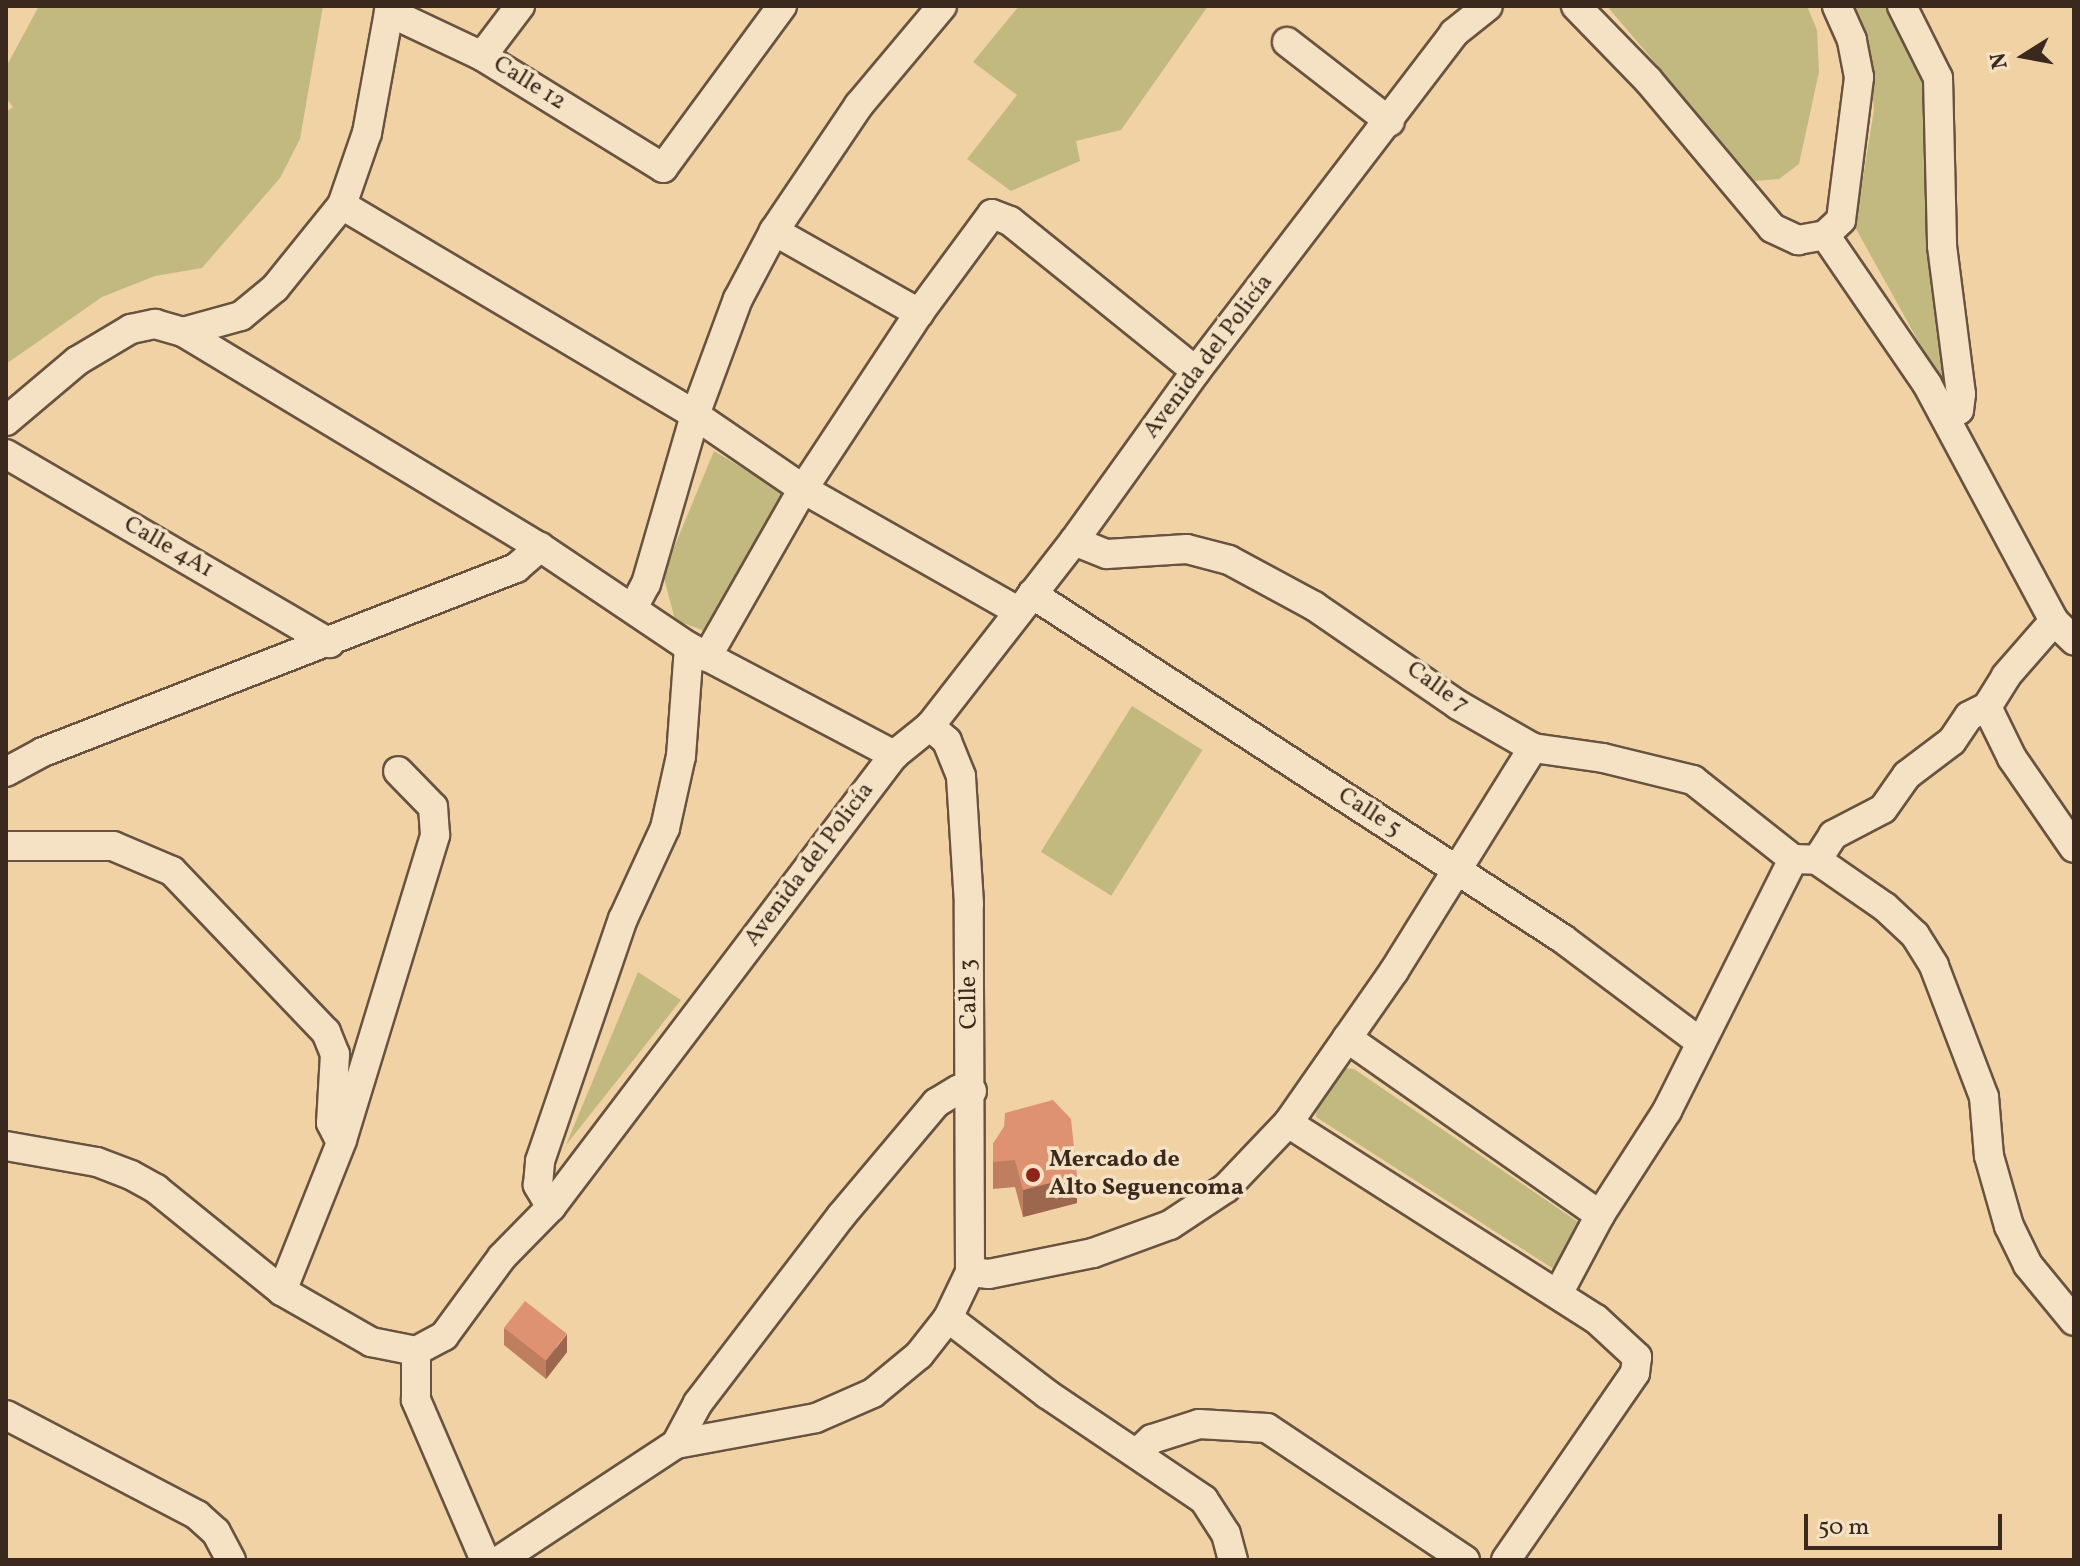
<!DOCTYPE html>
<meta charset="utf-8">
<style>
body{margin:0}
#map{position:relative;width:2080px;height:1566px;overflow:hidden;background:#f0d2a5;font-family:Vollkorn,serif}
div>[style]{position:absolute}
.green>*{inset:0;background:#c2b981;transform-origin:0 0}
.roads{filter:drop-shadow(2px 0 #685340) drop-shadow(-2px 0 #685340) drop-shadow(0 2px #685340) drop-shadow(0 -2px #685340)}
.minor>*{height:28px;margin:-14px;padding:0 14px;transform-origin:14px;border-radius:14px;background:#f5e2c4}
.wall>*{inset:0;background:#c07e61}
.shaded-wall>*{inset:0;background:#9c664f}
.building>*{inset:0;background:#df9271;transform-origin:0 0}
.dots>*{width:22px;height:22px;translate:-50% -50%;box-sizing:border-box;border:4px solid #f5e2c4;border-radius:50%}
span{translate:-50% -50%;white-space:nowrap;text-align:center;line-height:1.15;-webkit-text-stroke:7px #f5e2c4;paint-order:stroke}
.street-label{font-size:24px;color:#3b291e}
.poi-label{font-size:24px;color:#3b291e;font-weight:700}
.left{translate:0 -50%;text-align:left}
.frame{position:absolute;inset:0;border:8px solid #3b291e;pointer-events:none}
.north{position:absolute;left:1984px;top:16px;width:80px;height:80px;-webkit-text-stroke:6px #f5e2c4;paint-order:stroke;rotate:259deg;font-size:22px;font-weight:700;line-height:32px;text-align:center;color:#3b291e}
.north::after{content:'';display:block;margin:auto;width:28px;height:36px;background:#3b291e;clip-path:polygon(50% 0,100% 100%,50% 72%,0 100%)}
.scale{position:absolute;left:1804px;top:1514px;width:198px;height:36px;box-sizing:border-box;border:4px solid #3b291e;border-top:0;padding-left:10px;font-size:24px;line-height:28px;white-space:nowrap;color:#3b291e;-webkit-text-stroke:6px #f5e2c4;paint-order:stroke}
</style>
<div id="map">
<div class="green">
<div style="clip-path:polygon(39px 6px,323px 6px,300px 139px,280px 178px,202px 268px,155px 276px,102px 297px,6px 364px,6px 112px,13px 107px,6px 98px,6px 67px)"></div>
<div style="clip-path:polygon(1019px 6px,1116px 7px,1208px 6px,1121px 130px,1076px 141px,1080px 161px,1011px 191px,967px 159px,1017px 95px,973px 62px)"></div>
<div style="clip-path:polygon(1607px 6px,1807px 6px,1817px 30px,1819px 72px,1799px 164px,1779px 179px,1755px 181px)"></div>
<div style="clip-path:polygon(1848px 6px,1897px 6px,1917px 50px,1927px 100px,1926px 179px,1947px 393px,1855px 227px,1874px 110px,1868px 45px)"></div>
<div style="clip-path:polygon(714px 451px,791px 497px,710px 633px,675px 620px,663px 574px)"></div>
<div style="left:1132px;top:706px;width:83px;height:172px;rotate:32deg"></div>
<div style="clip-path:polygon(638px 972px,681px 1000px,566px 1145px)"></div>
<div style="clip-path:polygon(1343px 1068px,1354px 1069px,1581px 1224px,1567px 1263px,1552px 1268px,1316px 1117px,1317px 1105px)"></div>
</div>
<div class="roads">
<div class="minor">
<div style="left:1576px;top:6px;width:103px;rotate:45.8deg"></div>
<div style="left:1648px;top:80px;width:193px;rotate:50deg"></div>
<div style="left:1772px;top:228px;width:29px;rotate:25deg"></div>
<div style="left:1798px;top:240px;width:27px;rotate:-10deg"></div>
<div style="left:1825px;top:235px;width:22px;rotate:-43deg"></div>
<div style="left:1841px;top:220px;width:144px;rotate:-82.8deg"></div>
<div style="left:1859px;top:77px;width:38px;rotate:-101deg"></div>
<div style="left:1852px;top:40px;width:37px;rotate:-114deg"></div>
<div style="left:1902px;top:6px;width:80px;rotate:63.4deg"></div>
<div style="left:1938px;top:78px;width:168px;rotate:88.6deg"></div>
<div style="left:1942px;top:246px;width:149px;rotate:82.7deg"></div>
<div style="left:1961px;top:394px;width:16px;rotate:97deg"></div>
<div style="left:1959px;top:410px;width:15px;rotate:148deg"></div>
<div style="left:389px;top:12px;width:103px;rotate:25.3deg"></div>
<div style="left:482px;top:56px;width:213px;rotate:31.7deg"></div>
<div style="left:663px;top:168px;width:201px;rotate:-53.7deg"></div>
<div style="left:1287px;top:42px;width:130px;rotate:37.8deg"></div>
<div style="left:482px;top:56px;width:63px;rotate:-52.8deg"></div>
<div style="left:342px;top:205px;width:411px;rotate:30.7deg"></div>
<div style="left:695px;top:415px;width:131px;rotate:34.4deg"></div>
<div style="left:803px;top:489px;width:245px;rotate:29.6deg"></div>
<div style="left:774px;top:231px;width:167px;rotate:29.5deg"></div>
<div style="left:1825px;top:235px;width:181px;rotate:55.6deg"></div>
<div style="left:1927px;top:384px;width:269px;rotate:61.8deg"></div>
<div style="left:2054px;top:621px;width:28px;rotate:44deg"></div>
<div style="left:183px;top:332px;width:417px;rotate:31.1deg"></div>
<div style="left:540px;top:547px;width:179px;rotate:33.9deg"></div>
<div style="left:689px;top:647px;width:232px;rotate:27.8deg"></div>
<div style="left:6px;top:421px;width:93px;rotate:-40.2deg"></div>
<div style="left:77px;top:361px;width:63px;rotate:-30.7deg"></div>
<div style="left:131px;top:329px;width:25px;rotate:-12deg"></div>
<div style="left:155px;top:324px;width:29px;rotate:16deg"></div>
<div style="left:183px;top:332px;width:60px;rotate:-15.4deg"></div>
<div style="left:241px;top:316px;width:44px;rotate:-39.5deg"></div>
<div style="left:275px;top:288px;width:107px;rotate:-51.1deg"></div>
<div style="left:342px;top:205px;width:76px;rotate:-70.9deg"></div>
<div style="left:367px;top:133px;width:129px;rotate:-79.7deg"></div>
<div style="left:6px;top:454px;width:375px;rotate:30.3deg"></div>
<div style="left:1074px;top:541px;width:35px;rotate:22deg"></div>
<div style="left:1107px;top:554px;width:80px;rotate:-3.6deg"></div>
<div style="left:1187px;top:549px;width:43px;rotate:14.7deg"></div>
<div style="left:1229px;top:560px;width:97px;rotate:28.4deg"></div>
<div style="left:1314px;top:606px;width:175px;rotate:34.5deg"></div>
<div style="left:1458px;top:705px;width:86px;rotate:29.8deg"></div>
<div style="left:1533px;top:748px;width:71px;rotate:8.1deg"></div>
<div style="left:1603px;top:758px;width:93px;rotate:13.7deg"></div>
<div style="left:1693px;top:780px;width:127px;rotate:38.3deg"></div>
<div style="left:1032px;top:594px;width:633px;rotate:33.01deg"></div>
<div style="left:1563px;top:939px;width:171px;rotate:36.9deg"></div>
<div style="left:633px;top:608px;width:27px;rotate:-62deg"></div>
<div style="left:646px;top:584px;width:176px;rotate:-73.8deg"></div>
<div style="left:695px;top:415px;width:124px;rotate:-69.7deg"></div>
<div style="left:738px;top:299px;width:77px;rotate:-62.1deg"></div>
<div style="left:774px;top:231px;width:152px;rotate:-56deg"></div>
<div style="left:859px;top:105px;width:129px;rotate:-50deg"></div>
<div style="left:707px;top:657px;width:193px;rotate:-60.3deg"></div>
<div style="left:803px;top:489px;width:211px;rotate:-56.6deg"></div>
<div style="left:919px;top:313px;width:123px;rotate:-53.6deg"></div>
<div style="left:992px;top:214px;width:19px;rotate:21deg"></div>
<div style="left:1010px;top:221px;width:239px;rotate:38.9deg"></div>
<div style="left:1987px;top:707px;width:57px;rotate:63.9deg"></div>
<div style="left:2012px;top:758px;width:109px;rotate:55.4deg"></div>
<div style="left:6px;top:772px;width:42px;rotate:-28.4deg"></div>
<div style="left:43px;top:752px;width:508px;rotate:-21.26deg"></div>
<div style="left:516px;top:568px;width:32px;rotate:-41deg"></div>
<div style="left:6px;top:846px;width:107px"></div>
<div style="left:113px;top:846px;width:64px;rotate:23deg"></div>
<div style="left:172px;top:871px;width:223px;rotate:46.3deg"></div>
<div style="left:326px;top:1032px;width:24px;rotate:68deg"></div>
<div style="left:335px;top:1054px;width:69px;rotate:93.3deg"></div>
<div style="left:331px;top:1123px;width:16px;rotate:63deg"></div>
<div style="left:1793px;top:859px;width:24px;rotate:2deg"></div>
<div style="left:1817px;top:860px;width:83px;rotate:34.7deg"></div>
<div style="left:1885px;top:907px;width:41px;rotate:43deg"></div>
<div style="left:1915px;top:935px;width:36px;rotate:58deg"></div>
<div style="left:1934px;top:966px;width:140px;rotate:69.1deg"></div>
<div style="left:1984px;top:1097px;width:59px;rotate:85.2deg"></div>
<div style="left:1989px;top:1156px;width:73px;rotate:74.1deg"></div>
<div style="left:2009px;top:1226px;width:43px;rotate:64deg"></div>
<div style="left:2028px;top:1265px;width:72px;rotate:50.6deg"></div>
<div style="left:1817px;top:860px;width:30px;rotate:-57deg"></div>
<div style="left:1833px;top:835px;width:56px;rotate:-27.5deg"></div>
<div style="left:1883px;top:809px;width:42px;rotate:-54.8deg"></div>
<div style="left:1907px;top:775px;width:56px;rotate:-37.1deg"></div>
<div style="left:1952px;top:741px;width:30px;rotate:-56deg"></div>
<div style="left:1969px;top:716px;width:20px;rotate:-27deg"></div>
<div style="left:1987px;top:707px;width:36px;rotate:-58deg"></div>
<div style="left:2006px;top:676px;width:73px;rotate:-48.9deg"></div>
<div style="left:1347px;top:1038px;width:309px;rotate:35deg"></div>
<div style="left:1288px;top:1123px;width:365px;rotate:32.5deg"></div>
<div style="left:1596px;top:1319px;width:56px;rotate:42.8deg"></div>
<div style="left:1637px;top:1357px;width:16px;rotate:97deg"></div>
<div style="left:1635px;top:1373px;width:227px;rotate:124.6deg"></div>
<div style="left:6px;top:1146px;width:92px;rotate:10deg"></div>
<div style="left:97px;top:1162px;width:36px;rotate:21deg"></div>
<div style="left:131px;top:1175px;width:29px;rotate:29deg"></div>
<div style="left:156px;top:1189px;width:162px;rotate:39deg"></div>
<div style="left:282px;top:1291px;width:103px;rotate:29.8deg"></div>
<div style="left:371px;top:1342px;width:46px;rotate:11.3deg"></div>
<div style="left:416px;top:1351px;width:32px;rotate:-28deg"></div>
<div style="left:444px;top:1336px;width:98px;rotate:-53.7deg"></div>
<div style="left:502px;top:1257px;width:70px;rotate:-45.6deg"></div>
<div style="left:551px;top:1207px;width:567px;rotate:-52.81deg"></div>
<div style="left:894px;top:755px;width:46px;rotate:-38.9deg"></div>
<div style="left:930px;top:726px;width:234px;rotate:-52.1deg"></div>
<div style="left:1074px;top:541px;width:209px;rotate:-54.3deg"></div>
<div style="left:1196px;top:371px;width:425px;rotate:-52.6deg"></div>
<div style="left:1454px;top:33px;width:43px;rotate:-38.5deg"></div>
<div style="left:551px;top:1207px;width:26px;rotate:-121deg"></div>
<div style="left:538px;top:1185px;width:24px;rotate:-85deg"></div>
<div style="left:540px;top:1161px;width:256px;rotate:-71.1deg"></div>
<div style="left:623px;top:919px;width:100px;rotate:-65.2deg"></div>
<div style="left:665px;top:828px;width:74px;rotate:-77.5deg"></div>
<div style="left:681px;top:756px;width:109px;rotate:-85.8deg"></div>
<div style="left:970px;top:1272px;width:19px;rotate:6deg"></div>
<div style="left:989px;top:1274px;width:106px;rotate:-11.4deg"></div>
<div style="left:1093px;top:1253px;width:82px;rotate:-20deg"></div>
<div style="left:1170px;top:1225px;width:67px;rotate:-33.5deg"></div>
<div style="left:1226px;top:1188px;width:90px;rotate:-46.4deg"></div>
<div style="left:1288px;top:1123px;width:185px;rotate:-55.1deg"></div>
<div style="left:1394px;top:971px;width:263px;rotate:-58.1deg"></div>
<div style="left:282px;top:1291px;width:162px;rotate:-68.3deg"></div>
<div style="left:342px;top:1140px;width:319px;rotate:-73deg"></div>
<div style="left:435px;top:835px;width:28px;rotate:-94deg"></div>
<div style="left:433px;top:807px;width:50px;rotate:-134.2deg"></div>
<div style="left:1558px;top:1294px;width:89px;rotate:-62deg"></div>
<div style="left:1600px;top:1215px;width:124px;rotate:-57.2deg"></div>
<div style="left:1667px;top:1111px;width:282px;rotate:-63.4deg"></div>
<div style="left:948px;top:1318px;width:125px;rotate:37.5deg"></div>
<div style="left:1047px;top:1394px;width:189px;rotate:34deg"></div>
<div style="left:1204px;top:1500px;width:40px;rotate:57.1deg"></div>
<div style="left:1226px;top:1534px;width:27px;rotate:75deg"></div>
<div style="left:416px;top:1351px;width:49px;rotate:90deg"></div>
<div style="left:416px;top:1400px;width:174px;rotate:66.7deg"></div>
<div style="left:6px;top:1415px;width:216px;rotate:27.6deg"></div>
<div style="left:197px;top:1515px;width:25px;rotate:42deg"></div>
<div style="left:216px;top:1532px;width:32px;rotate:62deg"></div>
<div style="left:676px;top:1444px;width:142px;rotate:-10.5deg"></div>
<div style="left:816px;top:1418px;width:62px;rotate:-23.7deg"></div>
<div style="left:873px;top:1393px;width:60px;rotate:-39.6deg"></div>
<div style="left:919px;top:1355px;width:47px;rotate:-51.9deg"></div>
<div style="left:948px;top:1318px;width:51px;rotate:-64.4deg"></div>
<div style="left:970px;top:1272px;width:368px;rotate:-90.2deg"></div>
<div style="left:969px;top:904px;width:128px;rotate:-93.6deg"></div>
<div style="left:961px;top:776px;width:38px;rotate:-112deg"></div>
<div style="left:947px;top:741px;width:23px;rotate:-139deg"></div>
<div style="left:1138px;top:1452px;width:19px;rotate:-43deg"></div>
<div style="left:1152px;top:1439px;width:49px;rotate:-17.7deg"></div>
<div style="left:1199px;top:1424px;width:68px;rotate:3.4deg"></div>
<div style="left:1267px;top:1428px;width:238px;rotate:33.7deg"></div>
<div style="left:500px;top:1560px;width:211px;rotate:-33.4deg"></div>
<div style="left:676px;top:1444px;width:47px;rotate:-61.8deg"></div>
<div style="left:698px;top:1403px;width:235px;rotate:-52.6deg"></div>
<div style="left:841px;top:1216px;width:148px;rotate:-49.9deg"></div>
<div style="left:936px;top:1103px;width:26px;rotate:-31deg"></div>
<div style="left:958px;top:1090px;width:14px;rotate:4deg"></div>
</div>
</div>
<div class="wall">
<div style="clip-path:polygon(1004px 1127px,1077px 1203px,1023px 1217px,1015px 1187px,993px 1189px,993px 1144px)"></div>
<div style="clip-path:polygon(504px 1328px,567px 1352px,546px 1379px,504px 1345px)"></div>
</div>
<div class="shaded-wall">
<div style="clip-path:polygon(1077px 1176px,1077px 1203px,1023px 1217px,1023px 1190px)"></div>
<div style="clip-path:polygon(567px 1334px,567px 1352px,546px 1379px,546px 1361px)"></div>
</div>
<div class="building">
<div style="clip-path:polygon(1053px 1100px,1071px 1119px,1077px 1176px,1023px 1190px,1015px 1160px,993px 1162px,993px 1144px,1004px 1127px,1005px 1113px)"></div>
<div style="left:525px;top:1301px;width:53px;height:34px;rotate:38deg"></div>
</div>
<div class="dots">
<div style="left:1033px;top:1175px;background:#8f2418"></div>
</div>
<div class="street-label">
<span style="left:529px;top:84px;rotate:32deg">Calle 12</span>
<span style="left:1209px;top:357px;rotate:-53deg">Avenida del Policía</span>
<span style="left:168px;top:548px;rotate:30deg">Calle 4A1</span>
<span style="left:1437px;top:688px;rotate:36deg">Calle 7</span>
<span style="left:1369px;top:813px;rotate:33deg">Calle 5</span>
<span style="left:810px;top:865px;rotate:-53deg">Avenida del Policía</span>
<span style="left:970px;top:994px;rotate:-91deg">Calle 3</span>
</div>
<div class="poi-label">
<span class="left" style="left:1049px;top:1175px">Mercado de<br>Alto Seguencoma</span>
</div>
<div class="frame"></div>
<div class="north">N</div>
<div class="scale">50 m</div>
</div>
